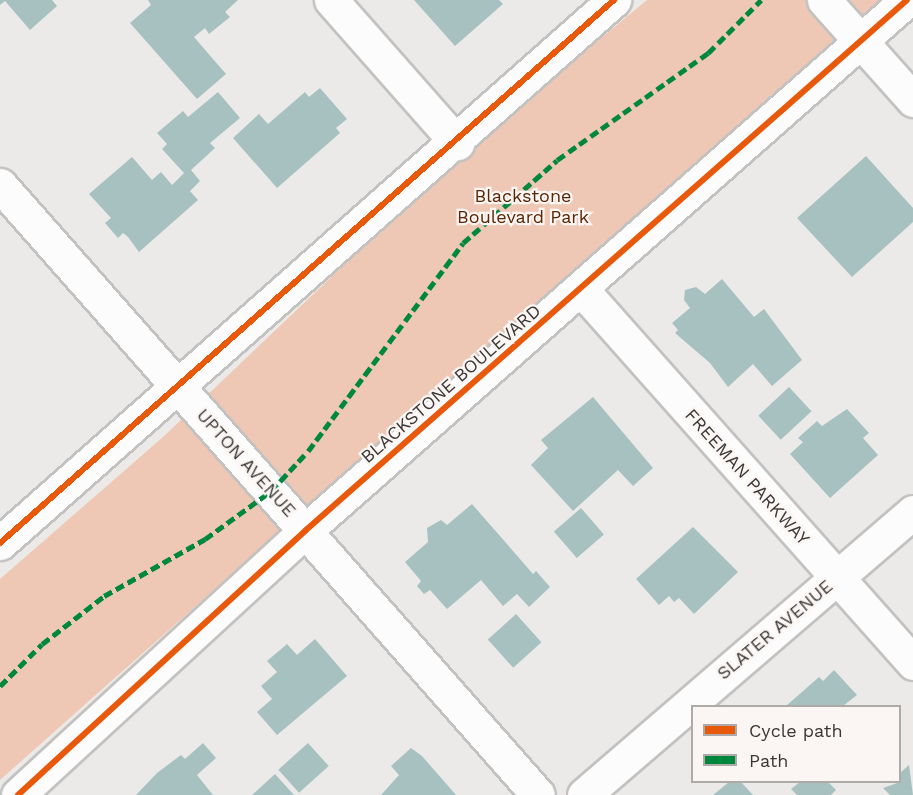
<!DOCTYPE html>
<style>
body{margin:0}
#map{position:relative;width:913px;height:795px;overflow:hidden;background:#eceae8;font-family:"Work Sans",sans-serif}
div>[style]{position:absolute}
.green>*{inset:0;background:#eec8b5}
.building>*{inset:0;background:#a7c1c1;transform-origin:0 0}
.roads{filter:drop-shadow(2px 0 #c3c2c0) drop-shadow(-2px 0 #c3c2c0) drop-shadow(0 2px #c3c2c0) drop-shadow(0 -2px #c3c2c0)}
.minor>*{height:33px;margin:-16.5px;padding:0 16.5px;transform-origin:16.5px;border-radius:16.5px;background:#fcfcfc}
.major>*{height:33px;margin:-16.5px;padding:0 16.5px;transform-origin:16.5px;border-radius:16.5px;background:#fcfcfc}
.quiet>*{height:4.5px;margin-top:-2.25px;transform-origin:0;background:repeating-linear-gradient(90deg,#00873e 0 9px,transparent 0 13.5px)}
.cycleway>*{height:6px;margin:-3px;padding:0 3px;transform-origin:3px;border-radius:3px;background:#e8590c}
span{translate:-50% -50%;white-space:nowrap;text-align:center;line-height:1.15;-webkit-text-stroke:4.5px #fbf6f3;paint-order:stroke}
.park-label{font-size:18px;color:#5b2604}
.street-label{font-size:18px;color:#3a3837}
.legend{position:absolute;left:691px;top:705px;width:210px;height:78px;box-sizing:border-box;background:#fbf6f3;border:2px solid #aeaaa8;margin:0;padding:8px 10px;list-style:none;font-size:18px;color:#3a3837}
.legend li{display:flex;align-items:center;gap:12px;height:30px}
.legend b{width:30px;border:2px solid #aeaaa8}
</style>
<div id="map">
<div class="green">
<div style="clip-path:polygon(647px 0,879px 0,0 780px,0 579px,163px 437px,464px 151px)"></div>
</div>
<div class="building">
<div style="clip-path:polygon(0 0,52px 0,57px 6px,30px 30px,5px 1px,0 5px)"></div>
<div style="clip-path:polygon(148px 0,238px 0,225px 12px,230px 17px,209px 34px,205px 28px,194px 37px,226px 74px,197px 99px,130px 23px,151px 5px)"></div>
<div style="clip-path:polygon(414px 0,499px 0,503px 4px,455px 46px)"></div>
<div style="clip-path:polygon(320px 88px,347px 119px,336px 128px,340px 133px,277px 188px,233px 138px,259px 114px,268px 124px,305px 92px,309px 97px)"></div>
<div style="clip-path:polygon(218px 92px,240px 118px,210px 143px,215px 148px,191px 170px,200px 181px,190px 191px,198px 200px,139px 252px,128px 237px,123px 233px,118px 238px,105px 223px,111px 218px,89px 194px,132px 157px,152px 180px,161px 172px,172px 185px,184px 173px,162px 149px,167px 144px,157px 133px,183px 111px,188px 117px)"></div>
<div style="clip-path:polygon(866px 156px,913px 208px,913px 222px,852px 277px,797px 218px)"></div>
<div style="clip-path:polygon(722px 279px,754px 317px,764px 309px,802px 360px,772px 386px,753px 364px,728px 387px,710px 363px,675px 333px,678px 330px,672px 323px,690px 308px,684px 300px,685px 290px,696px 287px,705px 294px)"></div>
<div style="left:789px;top:387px;width:33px;height:42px;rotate:47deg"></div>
<div style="clip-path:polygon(593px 397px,653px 468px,633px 486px,618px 470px,573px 511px,531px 465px,548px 448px,541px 440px)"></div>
<div style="clip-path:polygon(847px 409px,869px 433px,863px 438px,878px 455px,830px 498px,790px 454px,803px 442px,798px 438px,817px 421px,822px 426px)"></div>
<div style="clip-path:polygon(472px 504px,533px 574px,536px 571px,550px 587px,529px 607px,517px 594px,503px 606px,481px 580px,447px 609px,430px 590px,424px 594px,417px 586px,421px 581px,405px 562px,428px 542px,427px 528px,441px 520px,447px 525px)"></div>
<div style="left:581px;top:508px;width:35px;height:36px;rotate:49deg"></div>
<div style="clip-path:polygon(693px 527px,738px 572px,694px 614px,679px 598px,674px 602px,669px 596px,659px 605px,636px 579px)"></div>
<div style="left:516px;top:614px;width:38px;height:38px;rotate:48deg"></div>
<div style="clip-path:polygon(315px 639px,347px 676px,277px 735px,257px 712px,272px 699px,261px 686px,277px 672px,267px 661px,287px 644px,297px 655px)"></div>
<div style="clip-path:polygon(834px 670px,857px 695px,843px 706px,786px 706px,819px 677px,823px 681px)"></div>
<div style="clip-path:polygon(203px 743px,216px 758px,197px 775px,213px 795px,136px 795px,157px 773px,181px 755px,185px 759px)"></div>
<div style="left:308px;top:743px;width:31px;height:40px;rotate:48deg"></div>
<div style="clip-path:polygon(411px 748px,422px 756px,456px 795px,381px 795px,399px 775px,391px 766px)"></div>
<div style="clip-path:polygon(909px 765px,913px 795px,890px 795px,883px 788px,900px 782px,900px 773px)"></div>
<div style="clip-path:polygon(275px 774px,294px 795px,252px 795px)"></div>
<div style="clip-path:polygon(729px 782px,741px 782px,753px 795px,713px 795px)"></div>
<div style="clip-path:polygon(800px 782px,828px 782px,836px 790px,831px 795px,797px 795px,791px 789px)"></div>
</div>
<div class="roads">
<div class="minor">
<div style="left:331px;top:0;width:191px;rotate:48.6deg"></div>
<div style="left:824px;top:0;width:134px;rotate:48.3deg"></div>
<div style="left:0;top:185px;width:813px;rotate:48.59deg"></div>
<div style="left:582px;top:290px;width:499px;rotate:48.4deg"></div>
<div style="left:584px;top:795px;width:434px;rotate:-40.7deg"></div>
</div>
<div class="major">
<div style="left:0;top:543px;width:820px;rotate:-41.49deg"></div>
<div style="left:18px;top:795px;width:391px;rotate:-42.6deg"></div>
<div style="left:306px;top:530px;width:801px;rotate:-41.41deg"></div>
</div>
</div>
<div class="quiet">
<div style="left:0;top:686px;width:59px;rotate:-45deg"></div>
<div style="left:42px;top:644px;width:78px;rotate:-37.7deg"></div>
<div style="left:104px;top:596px;width:116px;rotate:-29.4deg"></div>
<div style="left:205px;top:539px;width:82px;rotate:-36deg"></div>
<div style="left:271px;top:491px;width:54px;rotate:-47.2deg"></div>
<div style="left:308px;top:451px;width:259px;rotate:-53.3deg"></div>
<div style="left:463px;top:243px;width:125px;rotate:-41.4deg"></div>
<div style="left:557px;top:160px;width:185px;rotate:-35.3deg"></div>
<div style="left:708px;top:53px;width:75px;rotate:-45deg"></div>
</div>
<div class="cycleway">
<div style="left:0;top:543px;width:820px;rotate:-41.49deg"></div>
<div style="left:18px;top:795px;width:391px;rotate:-42.6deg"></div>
<div style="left:306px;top:530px;width:801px;rotate:-41.41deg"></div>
</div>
<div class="park-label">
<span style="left:523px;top:207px">Blackstone<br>Boulevard Park</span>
</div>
<div class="street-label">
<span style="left:451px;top:384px;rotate:-41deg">BLACKSTONE BOULEVARD</span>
<span style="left:246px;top:463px;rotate:48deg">UPTON AVENUE</span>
<span style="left:747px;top:477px;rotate:48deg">FREEMAN PARKWAY</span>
<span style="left:775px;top:630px;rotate:-40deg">SLATER AVENUE</span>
</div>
<ul class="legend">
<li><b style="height:8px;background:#e8590c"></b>Cycle path</li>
<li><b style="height:8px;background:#00873e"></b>Path</li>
</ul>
</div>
